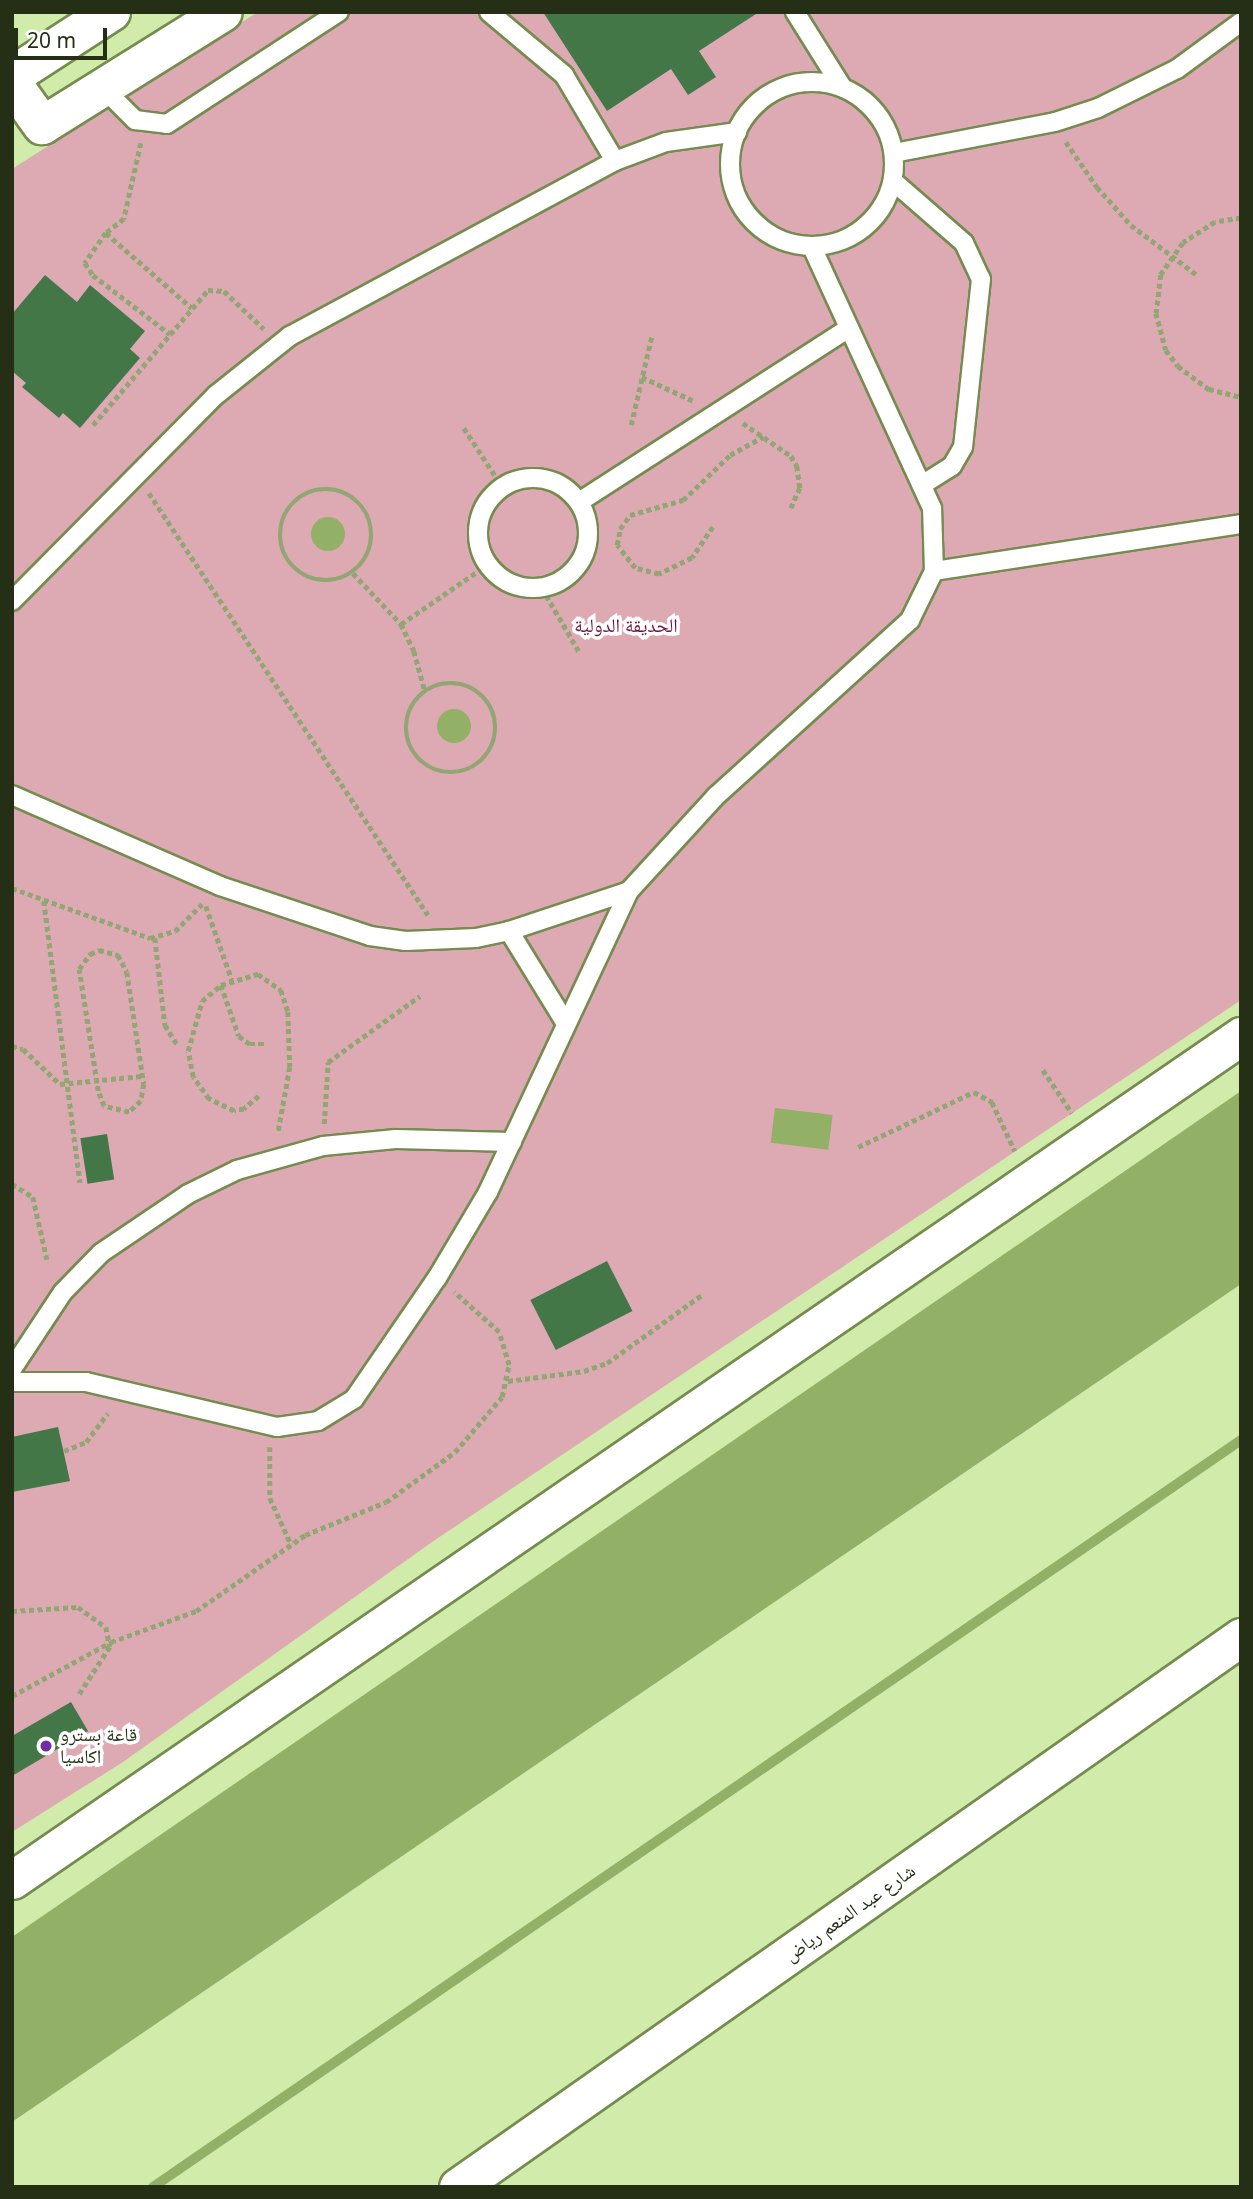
<!DOCTYPE html>
<meta charset="utf-8">
<style>
body{margin:0}
#map{position:relative;width:1253px;height:2199px;overflow:hidden;background:#d0ebaa;font-family:"Noto Sans","Noto Naskh Arabic",sans-serif}
div>[style]{position:absolute}
.green>*{inset:0;background:#dda9b2}
.water>*{inset:0;background:#93b067;transform-origin:0 0}
.round{border-radius:50%}
.stream>*{height:10px;margin:-5px;padding:0 5px;transform-origin:5px;border-radius:5px;background:#93b067}
.building>*{inset:0;background:#437748;transform-origin:0 0}
.path>*{height:4.5px;margin-top:-2.25px;transform-origin:0;background:repeating-linear-gradient(90deg,#91a673 0 5px,transparent 0 8.5px)}
.path>.ring{margin:-2.25px;padding:0;box-sizing:content-box;background:none;border:4.5px solid #91a673;border-radius:50%}
.roads{filter:drop-shadow(2px 0 #748c4e) drop-shadow(-2px 0 #748c4e) drop-shadow(0 2px #748c4e) drop-shadow(0 -2px #748c4e)}
.service>*{height:18px;margin:-9px;padding:0 9px;transform-origin:9px;border-radius:9px;background:#fff}
.service>.ring{margin:-9px;padding:0;box-sizing:content-box;background:none;border:18px solid #fff;border-radius:50%}
.minor>*{height:37px;margin:-18.5px;padding:0 18.5px;transform-origin:18.5px;border-radius:18.5px;background:#fff}
.motorway>*{height:38px;margin:-19px;padding:0 19px;transform-origin:19px;border-radius:19px;background:#fff}
.dots>*{width:19px;height:19px;translate:-50% -50%;box-sizing:border-box;border:4px solid #fff;border-radius:50%}
span{translate:-50% -50%;white-space:nowrap;text-align:center;line-height:1.15;-webkit-text-stroke:7px #fff;paint-order:stroke}
.park-label{font-size:19px;color:#751135}
.poi-label{font-size:19px;color:#252f15}
.left{translate:0 -50%;text-align:left}
.street-label{font-size:19px;color:#252f15}
.frame{position:absolute;inset:0;border:14px solid #252f15;pointer-events:none}
.scale{position:absolute;left:14px;top:28px;width:93px;height:32px;box-sizing:border-box;border:4px solid #252f15;border-top:0;padding-left:9px;font-size:21px;line-height:24px;white-space:nowrap;color:#252f15;-webkit-text-stroke:5px #fff;paint-order:stroke}
</style>
<div id="map">
<div class="green">
<div style="clip-path:polygon(258px 12px,1241px 12px,1241px 1000px,432px 1542px,123px 1762px,12px 1832px,12px 169px)"></div>
</div>
<div class="water">
<div class="round" style="left:311px;top:517px;width:34px;height:34px"></div>
<div class="round" style="left:437px;top:709px;width:34px;height:34px"></div>
<div style="clip-path:polygon(1241px 1091px,1241px 1284px,12px 2122px,12px 1937px)"></div>
<div style="left:775px;top:1108px;width:58px;height:35px;rotate:7deg"></div>
</div>
<div class="stream">
<div style="left:153px;top:2187px;width:1320px;rotate:-34.47deg"></div>
</div>
<div class="building">
<div style="clip-path:polygon(543px 12px,759px 12px,699px 51px,716px 77px,688px 95px,671px 69px,607px 111px)"></div>
<div style="clip-path:polygon(45px 275px,77px 302px,90px 285px,145px 331px,130px 349px,140px 358px,80px 428px,63px 413px,59px 418px,22px 387px,26px 383px,12px 371px,12px 314px)"></div>
<div style="left:107px;top:1134px;width:46px;height:27px;rotate:81deg"></div>
<div style="left:607px;top:1261px;width:56px;height:86px;rotate:63deg"></div>
<div style="clip-path:polygon(58px 1427px,70px 1481px,12px 1492px,12px 1437px)"></div>
<div style="clip-path:polygon(71px 1702px,88px 1731px,12px 1776px,12px 1736px)"></div>
</div>
<div class="path">
<div style="left:1066px;top:142px;width:55px;rotate:55.4deg"></div>
<div style="left:1097px;top:187px;width:51px;rotate:48.2deg"></div>
<div style="left:1131px;top:225px;width:83px;rotate:37.1deg"></div>
<div style="left:141px;top:143px;width:78px;rotate:102.6deg"></div>
<div style="left:124px;top:219px;width:23px;rotate:142deg"></div>
<div style="left:106px;top:233px;width:37px;rotate:125deg"></div>
<div style="left:85px;top:263px;width:14px;rotate:56deg"></div>
<div style="left:93px;top:275px;width:97px;rotate:37.5deg"></div>
<div style="left:1241px;top:218px;width:26px;rotate:171deg"></div>
<div style="left:1215px;top:222px;width:38px;rotate:147deg"></div>
<div style="left:1183px;top:243px;width:39px;rotate:125deg"></div>
<div style="left:1161px;top:275px;width:38px;rotate:97deg"></div>
<div style="left:1156px;top:313px;width:38px;rotate:75deg"></div>
<div style="left:1166px;top:350px;width:20px;rotate:53deg"></div>
<div style="left:1178px;top:366px;width:39px;rotate:37deg"></div>
<div style="left:1209px;top:389px;width:33px;rotate:14deg"></div>
<div style="left:106px;top:233px;width:114px;rotate:41.1deg"></div>
<div style="left:642px;top:377px;width:57px;rotate:24.8deg"></div>
<div style="left:743px;top:423px;width:58px;rotate:34.5deg"></div>
<div style="left:791px;top:456px;width:12px;rotate:59deg"></div>
<div style="left:797px;top:466px;width:22px;rotate:82deg"></div>
<div style="left:800px;top:488px;width:22px;rotate:114deg"></div>
<div style="left:93px;top:425px;width:177px;rotate:-49.6deg"></div>
<div style="left:208px;top:290px;width:16px;rotate:4deg"></div>
<div style="left:224px;top:291px;width:55px;rotate:43.5deg"></div>
<div style="left:631px;top:425px;width:92px;rotate:-76.9deg"></div>
<div style="left:464px;top:428px;width:69px;rotate:56.8deg"></div>
<div class="ring" style="left:280px;top:489px;width:87.5px;height:87.5px"></div>
<div style="left:149px;top:493px;width:506px;rotate:56.53deg"></div>
<div style="left:713px;top:527px;width:37px;rotate:124deg"></div>
<div style="left:692px;top:558px;width:37px;rotate:154deg"></div>
<div style="left:659px;top:574px;width:25px;rotate:-166deg"></div>
<div style="left:635px;top:568px;width:29px;rotate:-128deg"></div>
<div style="left:617px;top:545px;width:16px;rotate:-79deg"></div>
<div style="left:620px;top:529px;width:17px;rotate:-54deg"></div>
<div style="left:630px;top:515px;width:55px;rotate:-15.8deg"></div>
<div style="left:683px;top:500px;width:65px;rotate:-43.8deg"></div>
<div style="left:730px;top:455px;width:38px;rotate:-29deg"></div>
<div style="left:353px;top:573px;width:70px;rotate:46.7deg"></div>
<div style="left:401px;top:624px;width:30px;rotate:64deg"></div>
<div style="left:414px;top:651px;width:41px;rotate:74.6deg"></div>
<div style="left:542px;top:588px;width:75px;rotate:59.7deg"></div>
<div style="left:401px;top:624px;width:104px;rotate:-34.5deg"></div>
<div class="ring" style="left:406px;top:683px;width:85.5px;height:85.5px"></div>
<div style="left:12px;top:888px;width:147px;rotate:19.9deg"></div>
<div style="left:150px;top:938px;width:26px;rotate:-16deg"></div>
<div style="left:175px;top:931px;width:38px;rotate:-45deg"></div>
<div style="left:44px;top:901px;width:284px;rotate:82.7deg"></div>
<div style="left:206px;top:906px;width:78px;rotate:70.6deg"></div>
<div style="left:155px;top:938px;width:88px;rotate:83.4deg"></div>
<div style="left:165px;top:1025px;width:25px;rotate:58deg"></div>
<div style="left:99px;top:950px;width:20px;rotate:15deg"></div>
<div style="left:118px;top:955px;width:19px;rotate:62deg"></div>
<div style="left:127px;top:972px;width:113px;rotate:81.4deg"></div>
<div style="left:144px;top:1084px;width:17px;rotate:100deg"></div>
<div style="left:141px;top:1101px;width:16px;rotate:137deg"></div>
<div style="left:129px;top:1112px;width:26px;rotate:-167deg"></div>
<div style="left:104px;top:1106px;width:16px;rotate:-112deg"></div>
<div style="left:98px;top:1091px;width:123px;rotate:-98.9deg"></div>
<div style="left:79px;top:969px;width:19px;rotate:-54deg"></div>
<div style="left:90px;top:954px;width:10px;rotate:-24deg"></div>
<div style="left:221px;top:985px;width:54px;rotate:70.6deg"></div>
<div style="left:239px;top:1036px;width:14px;rotate:36deg"></div>
<div style="left:250px;top:1044px;width:15px"></div>
<div style="left:12px;top:1046px;width:11px;rotate:15deg"></div>
<div style="left:23px;top:1049px;width:51px;rotate:43.4deg"></div>
<div style="left:60px;top:1084px;width:82px;rotate:-5.6deg"></div>
<div style="left:1043px;top:1070px;width:52px;rotate:56deg"></div>
<div style="left:259px;top:1096px;width:20px;rotate:139deg"></div>
<div style="left:244px;top:1109px;width:10px;rotate:169deg"></div>
<div style="left:234px;top:1111px;width:28px;rotate:-154deg"></div>
<div style="left:209px;top:1099px;width:27px;rotate:-126deg"></div>
<div style="left:193px;top:1077px;width:26px;rotate:-101deg"></div>
<div style="left:188px;top:1051px;width:52px;rotate:-74.4deg"></div>
<div style="left:202px;top:1001px;width:25px;rotate:-40deg"></div>
<div style="left:221px;top:985px;width:39px;rotate:-17deg"></div>
<div style="left:258px;top:974px;width:28px;rotate:35deg"></div>
<div style="left:281px;top:990px;width:23px;rotate:72deg"></div>
<div style="left:288px;top:1012px;width:55px;rotate:87.9deg"></div>
<div style="left:290px;top:1067px;width:68px;rotate:100.2deg"></div>
<div style="left:324px;top:1124px;width:62px;rotate:-86.3deg"></div>
<div style="left:328px;top:1062px;width:113px;rotate:-35.7deg"></div>
<div style="left:858px;top:1147px;width:128px;rotate:-25.4deg"></div>
<div style="left:974px;top:1092px;width:21px;rotate:29deg"></div>
<div style="left:992px;top:1102px;width:54px;rotate:64.9deg"></div>
<div style="left:12px;top:1184px;width:25px;rotate:32deg"></div>
<div style="left:33px;top:1197px;width:64px;rotate:77.3deg"></div>
<div style="left:508px;top:1381px;width:77px;rotate:-7.5deg"></div>
<div style="left:584px;top:1371px;width:24px;rotate:-19deg"></div>
<div style="left:607px;top:1363px;width:118px;rotate:-35.7deg"></div>
<div style="left:270px;top:1447px;width:51px;rotate:90deg"></div>
<div style="left:270px;top:1498px;width:51px;rotate:65.5deg"></div>
<div style="left:64px;top:1451px;width:24px;rotate:-22deg"></div>
<div style="left:86px;top:1442px;width:36px;rotate:-53deg"></div>
<div style="left:12px;top:1611px;width:66px;rotate:-3.5deg"></div>
<div style="left:78px;top:1607px;width:34px;rotate:36deg"></div>
<div style="left:106px;top:1627px;width:20px;rotate:79deg"></div>
<div style="left:110px;top:1647px;width:57px;rotate:122.9deg"></div>
<div style="left:12px;top:1696px;width:113px;rotate:-28.6deg"></div>
<div style="left:111px;top:1642px;width:90px;rotate:-20deg"></div>
<div style="left:196px;top:1611px;width:133px;rotate:-34.9deg"></div>
<div style="left:305px;top:1535px;width:87px;rotate:-22.2deg"></div>
<div style="left:386px;top:1502px;width:85px;rotate:-35.9deg"></div>
<div style="left:455px;top:1452px;width:72px;rotate:-49.5deg"></div>
<div style="left:502px;top:1397px;width:33px;rotate:-78deg"></div>
<div style="left:509px;top:1365px;width:34px;rotate:-107deg"></div>
<div style="left:499px;top:1332px;width:60px;rotate:-138.4deg"></div>
</div>
<div class="roads">
<div class="service">
<div style="left:489px;top:12px;width:98px;rotate:40deg"></div>
<div style="left:564px;top:75px;width:100px;rotate:59.3deg"></div>
<div style="left:795px;top:12px;width:89px;rotate:57.9deg"></div>
<div class="ring" style="left:730px;top:82px;width:146px;height:146px"></div>
<div style="left:102px;top:87px;width:47px;rotate:45deg"></div>
<div style="left:135px;top:120px;width:32px;rotate:7deg"></div>
<div style="left:167px;top:124px;width:205px;rotate:-33.1deg"></div>
<div style="left:894px;top:153px;width:164px;rotate:-10.9deg"></div>
<div style="left:1055px;top:122px;width:45px;rotate:-18deg"></div>
<div style="left:1098px;top:108px;width:88px;rotate:-26.3deg"></div>
<div style="left:1177px;top:69px;width:79px;rotate:-36.3deg"></div>
<div style="left:893px;top:181px;width:94px;rotate:41.1deg"></div>
<div style="left:964px;top:243px;width:40px;rotate:65deg"></div>
<div style="left:981px;top:279px;width:169px;rotate:96.1deg"></div>
<div style="left:963px;top:447px;width:22px;rotate:120deg"></div>
<div style="left:952px;top:466px;width:34px;rotate:148deg"></div>
<div class="ring" style="left:478px;top:478px;width:92px;height:92px"></div>
<div style="left:579px;top:502px;width:321px;rotate:-32.8deg"></div>
<div style="left:934px;top:571px;width:311px;rotate:-8.7deg"></div>
<div style="left:12px;top:601px;width:290px;rotate:-45.3deg"></div>
<div style="left:216px;top:395px;width:95px;rotate:-38.6deg"></div>
<div style="left:290px;top:336px;width:369px;rotate:-28.3deg"></div>
<div style="left:615px;top:161px;width:54px;rotate:-20.4deg"></div>
<div style="left:666px;top:142px;width:72px;rotate:-8deg"></div>
<div style="left:12px;top:795px;width:227px;rotate:23.6deg"></div>
<div style="left:220px;top:886px;width:158px;rotate:18.4deg"></div>
<div style="left:370px;top:936px;width:36px;rotate:8deg"></div>
<div style="left:406px;top:941px;width:70px;rotate:-2.5deg"></div>
<div style="left:476px;top:938px;width:34px;rotate:-12deg"></div>
<div style="left:509px;top:931px;width:126px;rotate:-18.4deg"></div>
<div style="left:509px;top:931px;width:107px;rotate:58.4deg"></div>
<div style="left:12px;top:1369px;width:92px;rotate:-56.5deg"></div>
<div style="left:63px;top:1292px;width:54px;rotate:-45.7deg"></div>
<div style="left:101px;top:1253px;width:105px;rotate:-34.1deg"></div>
<div style="left:188px;top:1194px;width:55px;rotate:-26.1deg"></div>
<div style="left:237px;top:1170px;width:89px;rotate:-15.6deg"></div>
<div style="left:323px;top:1146px;width:73px;rotate:-5.5deg"></div>
<div style="left:396px;top:1139px;width:116px;rotate:1.5deg"></div>
<div style="left:12px;top:1382px;width:74px"></div>
<div style="left:86px;top:1382px;width:196px;rotate:13.3deg"></div>
<div style="left:277px;top:1427px;width:41px;rotate:-8.3deg"></div>
<div style="left:318px;top:1421px;width:42px;rotate:-31.4deg"></div>
<div style="left:354px;top:1399px;width:147px;rotate:-55.6deg"></div>
<div style="left:437px;top:1278px;width:100px;rotate:-59.3deg"></div>
<div style="left:488px;top:1192px;width:332px;rotate:-64.9deg"></div>
<div style="left:629px;top:891px;width:129px;rotate:-47.5deg"></div>
<div style="left:716px;top:796px;width:262px;rotate:-42.2deg"></div>
<div style="left:910px;top:620px;width:55px;rotate:-63.9deg"></div>
<div style="left:934px;top:571px;width:63px;rotate:-91.8deg"></div>
<div style="left:932px;top:508px;width:287px;rotate:-114.7deg"></div>
</div>
<div class="minor">
<div style="left:42px;top:125px;width:213px;rotate:-32deg"></div>
<div style="left:12px;top:1880px;width:1491px;rotate:-34.48deg"></div>
<div style="left:458px;top:2187px;width:957px;rotate:-35.09deg"></div>
</div>
<div class="motorway">
<div style="left:12px;top:76px;width:118px;rotate:-32.9deg"></div>
<div style="left:12px;top:83px;width:52px;rotate:54.5deg"></div>
</div>
</div>
<div class="dots">
<div style="left:46px;top:1746px;background:#702ea2"></div>
</div>
<div class="park-label">
<span style="left:626px;top:626px">الحديقة الدولية</span>
</div>
<div class="poi-label">
<span class="left" style="left:60px;top:1746px">قاعة بسترو<br>اكاسيا</span>
</div>
<div class="street-label">
<span style="left:850px;top:1913px;rotate:-35deg">شارع عبد المنعم رياض</span>
</div>
<div class="frame"></div>
<div class="scale">20 m</div>
</div>
